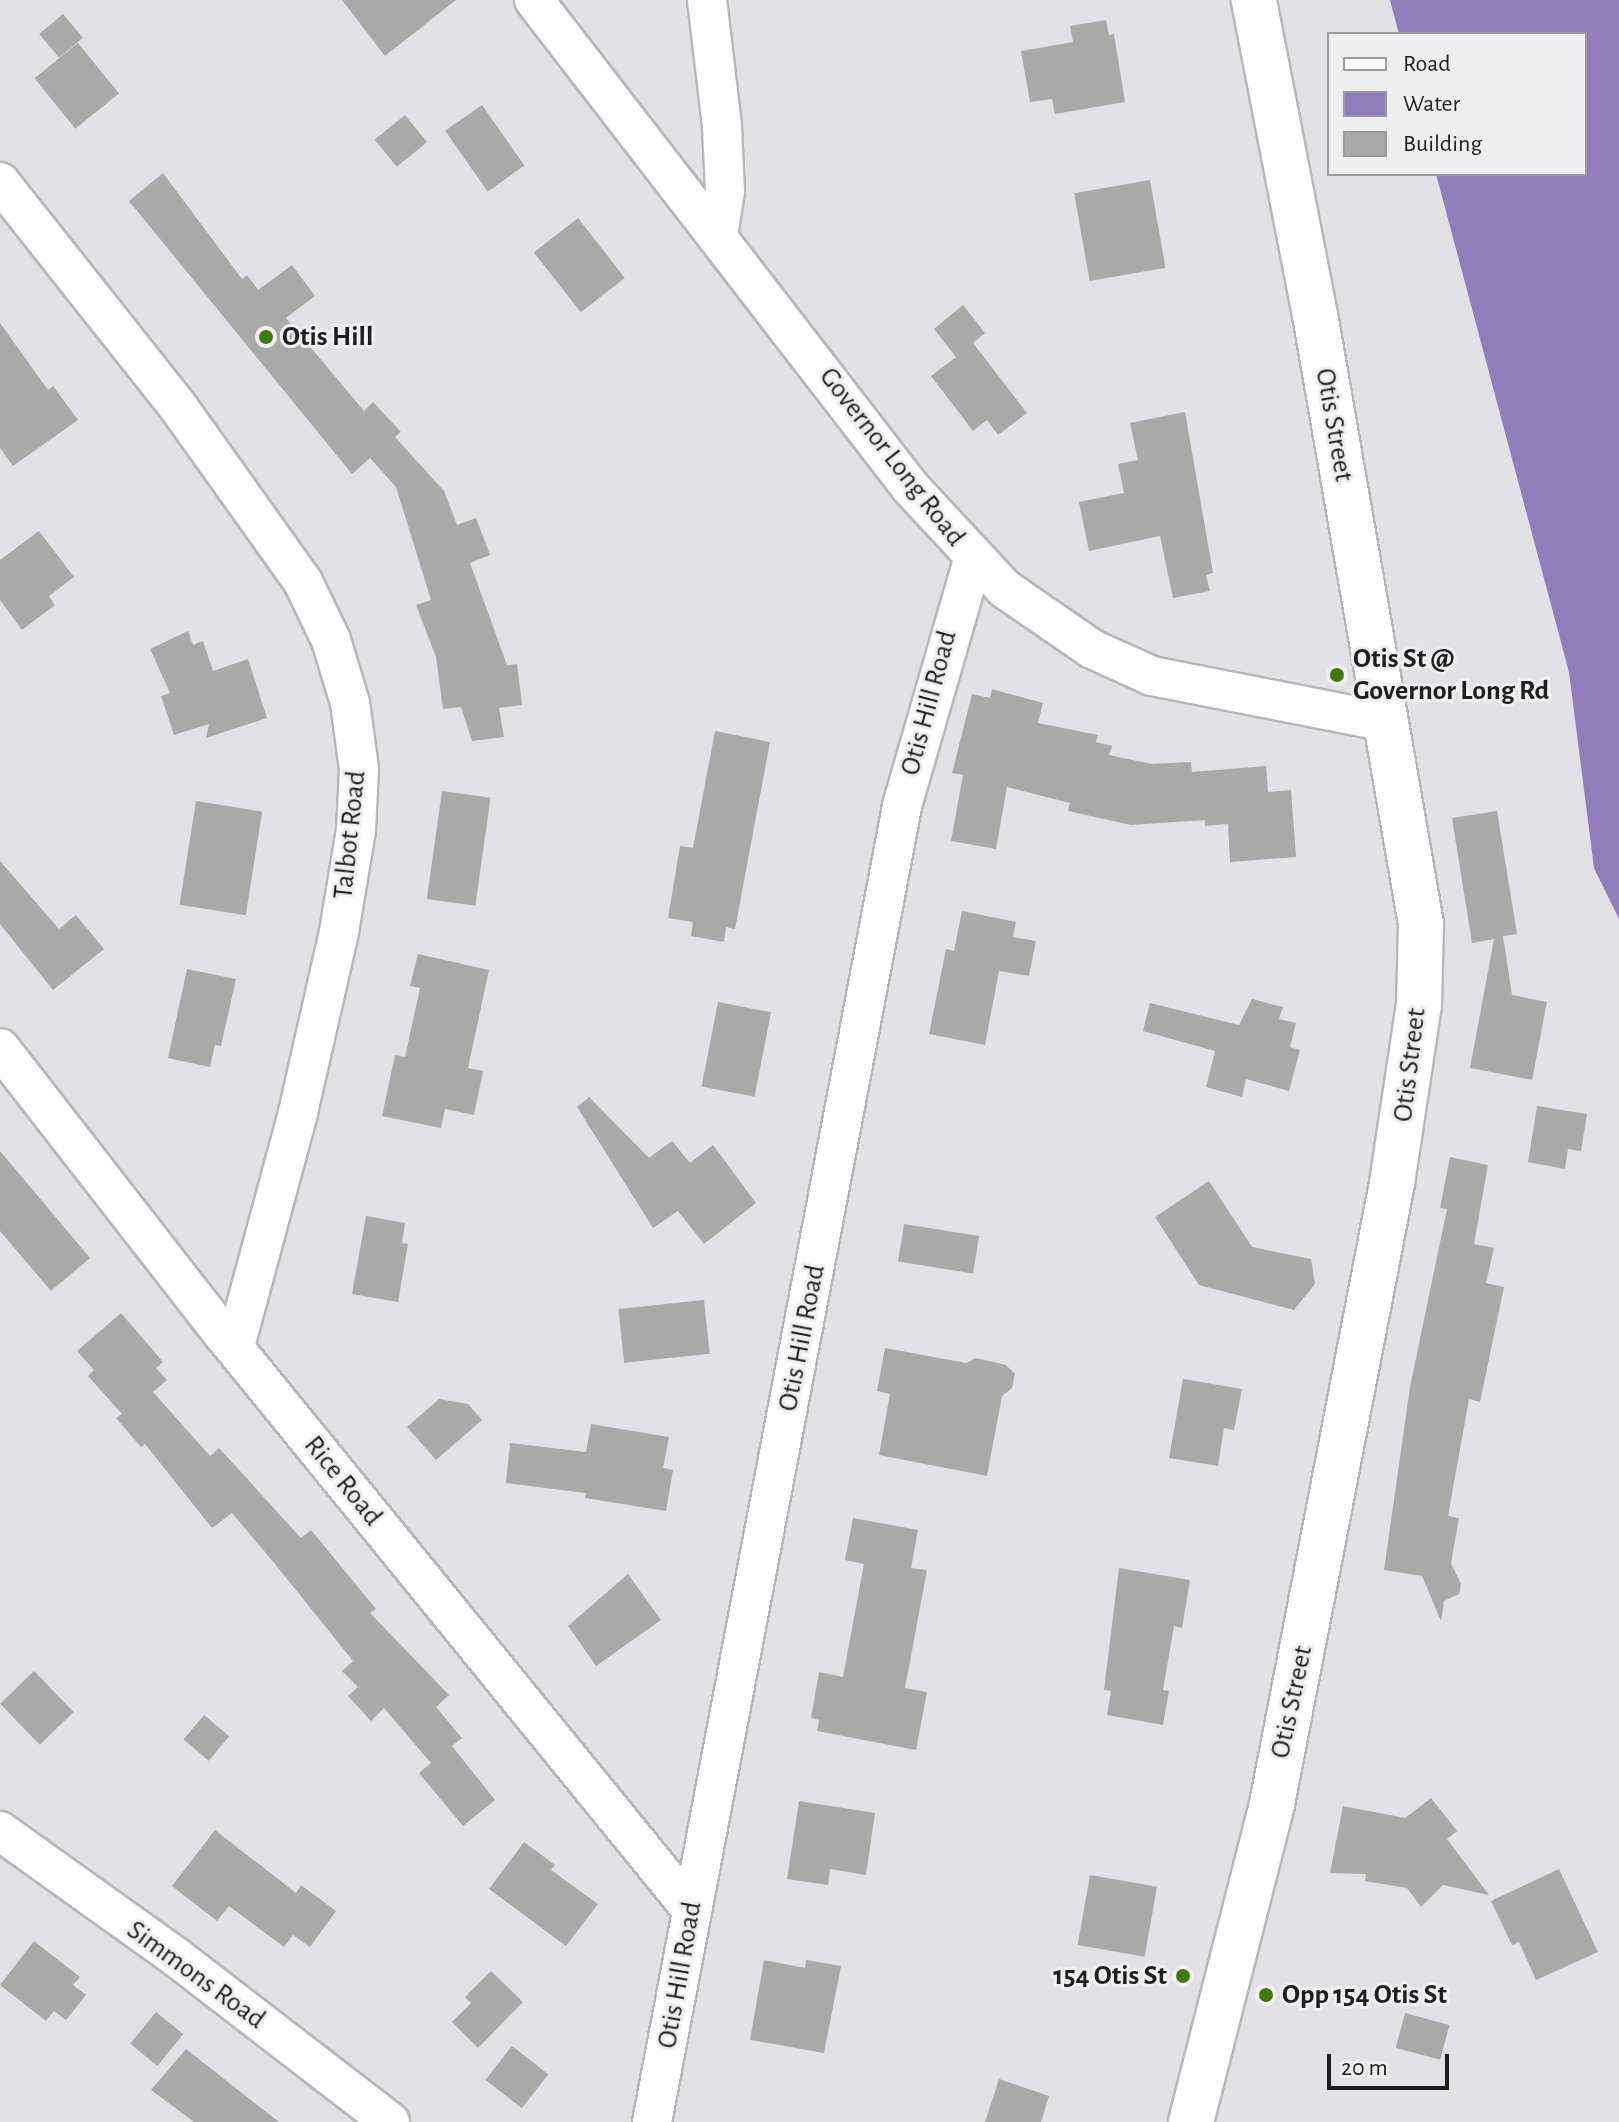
<!DOCTYPE html>
<style>
body{margin:0}
#map{position:relative;width:1619px;height:2122px;overflow:hidden;background:#e2e1e5;font-family:"Alegreya Sans",sans-serif}
div>[style]{position:absolute}
.water>*{inset:0;background:#907dbc}
.building>*{inset:0;background:#a8aaa7;transform-origin:0 0}
.roads{filter:drop-shadow(2px 0 #b7b6b9) drop-shadow(-2px 0 #b7b6b9) drop-shadow(0 2px #b7b6b9) drop-shadow(0 -2px #b7b6b9)}
.minor>*{height:38px;margin:-19px;padding:0 19px;transform-origin:19px;border-radius:19px;background:#fff}
.tertiary>*{height:44px;margin:-22px;padding:0 22px;transform-origin:22px;border-radius:22px;background:#fff}
.dots>*{width:22px;height:22px;translate:-50% -50%;box-sizing:border-box;border:4px solid #efeff2;border-radius:50%}
span{translate:-50% -50%;white-space:nowrap;text-align:center;line-height:1.15;-webkit-text-stroke:6px #efeff2;paint-order:stroke}
.poi-label{font-size:28px;color:#1e1e1f;font-weight:700}
.left{translate:0 -50%;text-align:left}
.right{translate:-100% -50%;text-align:right}
.street-label{font-size:28px;color:#1e1e1f}
.legend{position:absolute;left:1327px;top:32px;width:260px;height:144px;box-sizing:border-box;background:#efeff2;border:2px solid #9b9b9e;margin:0;padding:10px 14px;list-style:none;font-size:24px;color:#1e1e1f}
.legend li{display:flex;align-items:center;gap:16px;height:40px}
.legend b{width:40px;border:2px solid #9b9b9e}
.scale{position:absolute;left:1327px;top:2054px;width:122px;height:36px;box-sizing:border-box;border:4px solid #1e1e1f;border-top:0;padding-left:10px;font-size:24px;line-height:28px;white-space:nowrap;color:#1e1e1f;-webkit-text-stroke:6px #efeff2;paint-order:stroke}
</style>
<div id="map">
<div class="water">
<div style="clip-path:polygon(1390px 0,1619px 0,1619px 919px,1594px 868px,1569px 672px,1436px 174px,1585px 174px,1585px 34px,1399px 34px)"></div>
</div>
<div class="building">
<div style="clip-path:polygon(342px 0,456px 0,385px 56px)"></div>
<div style="left:63px;top:14px;width:31px;height:31px;rotate:50deg"></div>
<div style="clip-path:polygon(1106px 20px,1109px 35px,1114px 34px,1125px 102px,1055px 114px,1052px 99px,1030px 102px,1021px 51px,1073px 42px,1070px 26px)"></div>
<div style="left:78px;top:43px;width:65px;height:56px;rotate:51deg"></div>
<div style="left:482px;top:105px;width:74px;height:45px;rotate:55deg"></div>
<div style="left:405px;top:115px;width:35px;height:39px;rotate:51deg"></div>
<div style="clip-path:polygon(163px 173px,242px 279px,247px 275px,258px 290px,292px 265px,315px 296px,286px 318px,364px 411px,373px 402px,401px 432px,395px 437px,444px 491px,457px 525px,476px 518px,490px 555px,470px 563px,507px 665px,517px 664px,522px 705px,499px 708px,504px 737px,472px 741px,461px 707px,443px 709px,436px 657px,416px 605px,431px 600px,396px 487px,370px 458px,352px 474px,129px 201px)"></div>
<div style="left:1150px;top:180px;width:89px;height:77px;rotate:80deg"></div>
<div style="left:578px;top:218px;width:76px;height:56px;rotate:52deg"></div>
<div style="clip-path:polygon(963px 305px,985px 333px,967px 348px,973px 343px,1027px 413px,998px 435px,987px 420px,973px 431px,931px 376px,956px 357px,934px 329px)"></div>
<div style="clip-path:polygon(0 323px,48px 390px,53px 386px,78px 420px,13px 466px,0 448px)"></div>
<div style="clip-path:polygon(1185px 412px,1213px 573px,1206px 575px,1210px 591px,1173px 598px,1160px 536px,1089px 551px,1079px 502px,1124px 493px,1118px 464px,1138px 460px,1130px 423px)"></div>
<div style="clip-path:polygon(39px 531px,74px 577px,49px 596px,55px 605px,22px 630px,0 600px,0 560px)"></div>
<div style="clip-path:polygon(188px 631px,193px 645px,203px 641px,213px 671px,248px 659px,267px 718px,206px 738px,209px 724px,174px 735px,161px 696px,170px 693px,150px 649px)"></div>
<div style="clip-path:polygon(992px 689px,1043px 703px,1038px 723px,1098px 735px,1096px 742px,1112px 746px,1109px 755px,1152px 764px,1191px 762px,1192px 772px,1266px 766px,1268px 792px,1291px 790px,1296px 857px,1230px 862px,1228px 824px,1205px 826px,1205px 820px,1131px 825px,1068px 811px,1070px 803px,1007px 787px,996px 849px,951px 841px,963px 775px,952px 773px,972px 694px,990px 698px)"></div>
<div style="clip-path:polygon(715px 731px,770px 742px,735px 929px,726px 927px,724px 942px,691px 936px,693px 922px,668px 918px,680px 846px,693px 848px)"></div>
<div style="left:442px;top:791px;width:49px;height:109px;rotate:8deg"></div>
<div style="left:196px;top:801px;width:67px;height:105px;rotate:9deg"></div>
<div style="clip-path:polygon(1497px 811px,1517px 934px,1503px 936px,1512px 995px,1547px 1002px,1532px 1080px,1470px 1068px,1494px 939px,1472px 943px,1452px 818px)"></div>
<div style="clip-path:polygon(0 861px,59px 929px,76px 915px,104px 949px,53px 990px,0 924px)"></div>
<div style="clip-path:polygon(962px 911px,1016px 922px,1013px 937px,1036px 941px,1029px 976px,999px 971px,985px 1045px,929px 1034px,946px 949px,954px 951px)"></div>
<div style="clip-path:polygon(418px 954px,489px 970px,468px 1068px,483px 1071px,474px 1115px,445px 1109px,441px 1128px,382px 1116px,395px 1055px,405px 1057px,420px 988px,410px 986px)"></div>
<div style="clip-path:polygon(187px 969px,236px 979px,221px 1046px,215px 1045px,210px 1067px,168px 1058px)"></div>
<div style="clip-path:polygon(1252px 999px,1283px 1007px,1279px 1019px,1296px 1023px,1290px 1047px,1300px 1050px,1289px 1091px,1246px 1079px,1242px 1097px,1206px 1087px,1215px 1051px,1143px 1031px,1150px 1003px,1239px 1025px)"></div>
<div style="left:718px;top:1002px;width:54px;height:86px;rotate:11deg"></div>
<div style="clip-path:polygon(589px 1097px,649px 1158px,672px 1141px,690px 1163px,713px 1145px,756px 1203px,704px 1244px,678px 1211px,653px 1228px,577px 1107px)"></div>
<div style="clip-path:polygon(1537px 1106px,1587px 1114px,1581px 1151px,1568px 1149px,1565px 1169px,1528px 1162px)"></div>
<div style="clip-path:polygon(0 1151px,90px 1258px,51px 1291px,0 1231px)"></div>
<div style="clip-path:polygon(1450px 1157px,1488px 1165px,1474px 1244px,1494px 1248px,1486px 1283px,1504px 1287px,1480px 1402px,1469px 1399px,1448px 1516px,1459px 1518px,1451px 1563px,1461px 1584px,1459px 1594px,1444px 1601px,1441px 1621px,1422px 1576px,1384px 1570px,1410px 1387px,1447px 1209px,1440px 1208px)"></div>
<div style="clip-path:polygon(1209px 1181px,1252px 1247px,1311px 1259px,1315px 1284px,1294px 1310px,1199px 1285px,1155px 1217px)"></div>
<div style="clip-path:polygon(366px 1216px,405px 1223px,402px 1243px,408px 1244px,398px 1302px,352px 1294px)"></div>
<div style="left:904px;top:1224px;width:76px;height:38px;rotate:9deg"></div>
<div style="left:704px;top:1300px;width:54px;height:86px;rotate:84deg"></div>
<div style="clip-path:polygon(121px 1313px,163px 1362px,156px 1368px,167px 1380px,153px 1392px,210px 1456px,219px 1448px,301px 1538px,311px 1530px,376px 1609px,370px 1613px,449px 1695px,436px 1707px,462px 1738px,447px 1750px,452px 1746px,495px 1800px,463px 1826px,419px 1773px,431px 1763px,384px 1708px,371px 1721px,348px 1696px,358px 1687px,342px 1671px,353px 1661px,275px 1564px,232px 1513px,212px 1528px,145px 1444px,141px 1447px,116px 1418px,122px 1414px,88px 1376px,94px 1370px,77px 1351px)"></div>
<div style="clip-path:polygon(885px 1348px,966px 1363px,976px 1358px,1006px 1365px,1015px 1374px,1012px 1388px,1002px 1396px,987px 1476px,879px 1455px,890px 1394px,877px 1391px)"></div>
<div style="clip-path:polygon(1183px 1379px,1242px 1389px,1234px 1430px,1224px 1428px,1218px 1466px,1169px 1458px)"></div>
<div style="clip-path:polygon(439px 1399px,468px 1404px,482px 1420px,436px 1460px,407px 1427px)"></div>
<div style="clip-path:polygon(591px 1424px,669px 1437px,663px 1468px,673px 1470px,666px 1511px,585px 1498px,586px 1493px,506px 1483px,510px 1443px,586px 1452px)"></div>
<div style="clip-path:polygon(853px 1518px,918px 1530px,911px 1568px,927px 1570px,905px 1688px,927px 1692px,916px 1750px,817px 1731px,819px 1720px,811px 1718px,819px 1672px,843px 1677px,864px 1564px,845px 1560px)"></div>
<div style="clip-path:polygon(1119px 1568px,1190px 1580px,1182px 1628px,1174px 1626px,1163px 1690px,1169px 1691px,1163px 1725px,1107px 1715px,1111px 1691px,1104px 1690px)"></div>
<div style="clip-path:polygon(628px 1574px,661px 1620px,596px 1666px,568px 1626px)"></div>
<div style="left:34px;top:1671px;width:57px;height:47px;rotate:46deg"></div>
<div style="left:204px;top:1715px;width:33px;height:32px;rotate:40deg"></div>
<div style="clip-path:polygon(1431px 1798px,1457px 1831px,1447px 1839px,1489px 1895px,1443px 1885px,1421px 1907px,1407px 1888px,1365px 1881px,1366px 1874px,1330px 1873px,1343px 1806px,1405px 1818px)"></div>
<div style="clip-path:polygon(799px 1801px,875px 1813px,866px 1875px,830px 1869px,828px 1885px,787px 1879px)"></div>
<div style="clip-path:polygon(215px 1830px,296px 1893px,301px 1885px,336px 1911px,310px 1947px,293px 1935px,284px 1947px,229px 1906px,217px 1921px,172px 1886px)"></div>
<div style="clip-path:polygon(524px 1842px,555px 1865px,551px 1870px,598px 1904px,566px 1946px,489px 1889px)"></div>
<div style="clip-path:polygon(1559px 1869px,1598px 1952px,1536px 1980px,1519px 1942px,1512px 1945px,1491px 1901px)"></div>
<div style="left:1090px;top:1875px;width:68px;height:71px;rotate:10deg"></div>
<div style="clip-path:polygon(34px 1941px,80px 1977px,73px 1985px,86px 1995px,66px 2020px,54px 2011px,46px 2021px,0 1985px)"></div>
<div style="clip-path:polygon(764px 1960px,805px 1968px,806px 1960px,841px 1966px,824px 2053px,750px 2040px)"></div>
<div style="clip-path:polygon(491px 1971px,523px 2002px,478px 2048px,452px 2022px,471px 2003px,465px 1997px)"></div>
<div style="left:156px;top:2012px;width:35px;height:41px;rotate:39deg"></div>
<div style="left:1405px;top:2013px;width:46px;height:36px;rotate:15deg"></div>
<div style="left:512px;top:2046px;width:46px;height:43px;rotate:38deg"></div>
<div style="clip-path:polygon(186px 2049px,279px 2122px,194px 2122px,151px 2090px)"></div>
<div style="clip-path:polygon(999px 2079px,1049px 2096px,1041px 2122px,985px 2122px)"></div>
</div>
<div class="roads">
<div class="minor">
<div style="left:534px;top:0;width:617px;rotate:52.31deg"></div>
<div style="left:911px;top:488px;width:138px;rotate:47.1deg"></div>
<div style="left:1005px;top:589px;width:106px;rotate:34.6deg"></div>
<div style="left:1092px;top:649px;width:66px;rotate:24.2deg"></div>
<div style="left:1152px;top:676px;width:234px;rotate:11.1deg"></div>
<div style="left:707px;top:0;width:127px;rotate:83.2deg"></div>
<div style="left:722px;top:126px;width:65px;rotate:87.4deg"></div>
<div style="left:725px;top:191px;width:45px;rotate:99deg"></div>
<div style="left:0;top:182px;width:288px;rotate:51.6deg"></div>
<div style="left:179px;top:408px;width:214px;rotate:54.5deg"></div>
<div style="left:303px;top:582px;width:64px;rotate:64.2deg"></div>
<div style="left:331px;top:640px;width:66px;rotate:73.2deg"></div>
<div style="left:350px;top:703px;width:67px;rotate:82.2deg"></div>
<div style="left:359px;top:769px;width:61px;rotate:92.8deg"></div>
<div style="left:356px;top:830px;width:103px;rotate:99.5deg"></div>
<div style="left:339px;top:932px;width:186px;rotate:102.8deg"></div>
<div style="left:298px;top:1113px;width:242px;rotate:105.1deg"></div>
<div style="left:0;top:1048px;width:363px;rotate:52.1deg"></div>
<div style="left:223px;top:1334px;width:743px;rotate:50.85deg"></div>
<div style="left:0;top:1831px;width:216px;rotate:35.6deg"></div>
<div style="left:176px;top:1957px;width:270px;rotate:37.6deg"></div>
<div style="left:652px;top:2122px;width:1340px;rotate:-79.24deg"></div>
<div style="left:902px;top:806px;width:256px;rotate:-73.9deg"></div>
</div>
<div class="tertiary">
<div style="left:1191px;top:2122px;width:328px;rotate:-75.7deg"></div>
<div style="left:1272px;top:1804px;width:632px;rotate:-79.06deg"></div>
<div style="left:1392px;top:1183px;width:180px;rotate:-81.4deg"></div>
<div style="left:1419px;top:1005px;width:81px;rotate:-88.6deg"></div>
<div style="left:1421px;top:924px;width:618px;rotate:-99.87deg"></div>
<div style="left:1315px;top:315px;width:321px;rotate:-101deg"></div>
</div>
</div>
<div class="dots">
<div style="left:266px;top:337px;background:#43790c"></div>
<div style="left:1337px;top:675px;background:#43790c"></div>
<div style="left:1183px;top:1976px;background:#43790c"></div>
<div style="left:1266px;top:1995px;background:#43790c"></div>
</div>
<div class="poi-label">
<span class="left" style="left:282px;top:337px">Otis Hill</span>
<span class="left" style="left:1353px;top:675px">Otis St @<br>Governor Long Rd</span>
<span class="right" style="left:1167px;top:1976px">154 Otis St</span>
<span class="left" style="left:1282px;top:1995px">Opp 154 Otis St</span>
</div>
<div class="street-label">
<span style="left:1334px;top:425px;rotate:80deg">Otis Street</span>
<span style="left:892px;top:457px;rotate:52deg">Governor Long Road</span>
<span style="left:929px;top:703px;rotate:-75deg">Otis Hill Road</span>
<span style="left:350px;top:835px;rotate:-84deg">Talbot Road</span>
<span style="left:1410px;top:1065px;rotate:-83deg">Otis Street</span>
<span style="left:802px;top:1338px;rotate:-79deg">Otis Hill Road</span>
<span style="left:343px;top:1481px;rotate:51deg">Rice Road</span>
<span style="left:1292px;top:1702px;rotate:-78deg">Otis Street</span>
<span style="left:196px;top:1975px;rotate:36deg">Simmons Road</span>
<span style="left:680px;top:1975px;rotate:-80deg">Otis Hill Road</span>
</div>
<ul class="legend">
<li><b style="height:10px;background:#fff"></b>Road</li>
<li><b style="height:22px;background:#907dbc"></b>Water</li>
<li><b style="height:22px;background:#a8aaa7"></b>Building</li>
</ul>
<div class="scale">20 m</div>
</div>
